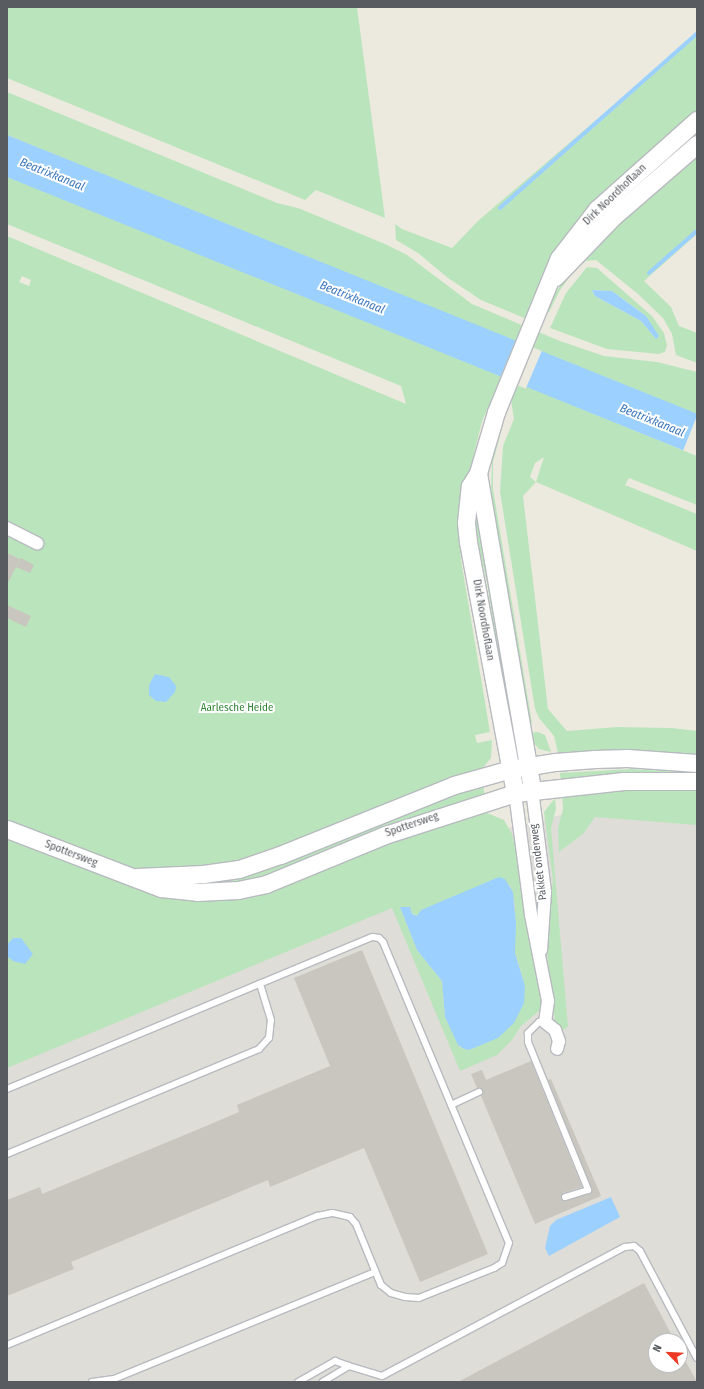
<!DOCTYPE html>
<style>
body{margin:0}
#map{position:relative;width:704px;height:1389px;overflow:hidden;background:#eceadf;font-family:"Fira Sans Condensed",sans-serif}
div>[style]{position:absolute}
.industrial>*{inset:0;background:#dfddd7}
.green>*{inset:0;background:#bae5bc}
.water>*{inset:0;background:#9cd1ff;transform-origin:0 0}
.pier>*{inset:0;background:#eceadf;transform-origin:0 0}
.stream>*{height:3.5px;margin:-1.75px;padding:0 1.75px;transform-origin:1.75px;border-radius:1.75px;background:#9cd1ff}
.building>*{inset:0;background:#c9c6bf}
.roads{filter:drop-shadow(1px 0 #b7babf) drop-shadow(-1px 0 #b7babf) drop-shadow(0 1px #b7babf) drop-shadow(0 -1px #b7babf)}
.lane>*{height:6px;margin:-3px;padding:0 3px;transform-origin:3px;border-radius:3px;background:#fff}
.street>*{height:12px;margin:-6px;padding:0 6px;transform-origin:6px;border-radius:6px;background:#fff}
.secondary>*{height:17px;margin:-8.5px;padding:0 8.5px;transform-origin:8.5px;border-radius:8.5px;background:#fff}
span{translate:-50% -50%;white-space:nowrap;text-align:center;line-height:1.15;-webkit-text-stroke:4px #fff;paint-order:stroke}
.street-label{font-size:11px;color:#585c61}
.park-label{font-size:11px;color:#338639}
.water-label{font-size:12px;color:#3b76bb;font-style:italic}
.frame{position:absolute;inset:0;border:8px solid #585c61;pointer-events:none}
.north{position:absolute;left:648px;top:1333px;width:40px;height:40px;box-sizing:border-box;background:#fff;border:1px solid #bcbec0;border-radius:50%;rotate:294deg;font-size:11px;font-weight:700;line-height:16px;text-align:center;color:#585c61}
.north::after{content:'';display:block;margin:auto;width:14px;height:18px;background:#ec3a25;clip-path:polygon(50% 0,100% 100%,50% 72%,0 100%)}
</style>
<div id="map">
<div class="industrial">
<div style="clip-path:polygon(evenodd,573px 812px,697px 818px,697px 1382px,7px 1382px,7px 1043px,488px 833px,573px 812px,656px 1341px,680px 1341px,680px 1365px,656px 1365px,656px 1341px)"></div>
</div>
<div class="green">
<div style="clip-path:polygon(7px 7px,357px 7px,385px 218px,316px 190px,305px 200px,7px 78px)"></div>
<div style="clip-path:polygon(697px 34px,697px 116px,607px 195px,527px 319px,481px 300px,448px 278px,418px 253px,396px 240px,395px 224px,402px 229px,452px 248px,479px 220px)"></div>
<div style="clip-path:polygon(7px 92px,277px 203px,298px 208px,385px 244px,407px 255px,472px 304px,560px 341px,604px 356px,657px 362px,697px 372px,697px 416px,7px 135px)"></div>
<div style="clip-path:polygon(697px 149px,697px 234px,644px 281px,671px 307px,679px 326px,697px 333px,697px 363px,676px 355px,672px 334px,663px 318px,638px 294px,596px 260px,586px 261px,577px 267px,560px 290px,549px 312px,545px 311px,570px 269px)"></div>
<div style="clip-path:polygon(evenodd,7px 174px,697px 456px,697px 505px,629px 478px,625px 485px,697px 514px,697px 551px,536px 482px,523px 496px,548px 709px,567px 731px,617px 727px,672px 728px,697px 731px,697px 755px,640px 750px,558px 753px,554px 736px,539px 718px,535px 709px,500px 492px,503px 446px,514px 419px,511px 400px,488px 408px,482px 421px,460px 511px,459px 529px,461px 560px,490px 732px,475px 735px,477px 743px,492px 740px,491px 758px,481px 770px,487px 813px,504px 820px,512px 834px,520px 865px,542px 999px,539px 1011px,521px 1026px,512px 1040px,497px 1055px,460px 1071px,392px 908px,7px 1068px,7px 236px,406px 404px,401px 386px,7px 224px,7px 174px,22px 276px,31px 280px,29px 286px,19px 282px,22px 276px,7px 174px,544px 457px,536px 482px,530px 477px,535px 463px,544px 457px,7px 174px,510px 885px,515px 905px,515px 953px,523px 978px,460px 1048px,445px 1017px,442px 981px,417px 950px,400px 907px,417px 916px,510px 885px)"></div>
<div style="clip-path:polygon(evenodd,587px 267px,597px 268px,652px 316px,664px 333px,667px 345px,665px 352px,659px 354px,607px 349px,550px 328px,566px 293px,587px 267px,592px 290px,612px 291px,646px 316px,656px 339px,641px 321px,595px 296px,592px 290px)"></div>
<div style="clip-path:polygon(499px 427px,502px 428px,493px 462px,493px 489px,532px 723px,528px 727px,491px 497px,492px 458px)"></div>
<div style="clip-path:polygon(478px 498px,515px 729px,510px 730px,487px 583px,473px 521px)"></div>
<div style="clip-path:polygon(538px 732px,545px 735px,551px 752px,539px 749px,533px 742px,529px 733px)"></div>
<div style="clip-path:polygon(632px 769px,697px 773px,561px 782px,560px 773px)"></div>
<div style="clip-path:polygon(697px 786px,697px 825px,595px 817px,583px 834px,559px 852px,558px 828px,563px 809px,562px 794px,578px 790px)"></div>
<div style="clip-path:polygon(555px 798px,556px 809px,551px 828px,568px 1027px,563px 1030px,555px 1021px,546px 944px,553px 880px,544px 812px)"></div>
</div>
<div class="water">
<div style="left:7px;top:135px;width:745px;height:39px;rotate:22deg"></div>
<div style="clip-path:polygon(592px 290px,612px 291px,646px 316px,659px 336px,656px 339px,641px 321px,595px 296px)"></div>
<div style="clip-path:polygon(155px 674px,169px 677px,176px 686px,175px 692px,166px 702px,156px 701px,149px 695px,149px 685px)"></div>
<div style="clip-path:polygon(499px 877px,505px 879px,513px 892px,516px 924px,515px 953px,525px 986px,524px 1003px,514px 1023px,498px 1038px,469px 1050px,464px 1049px,458px 1045px,445px 1017px,442px 981px,417px 950px,400px 907px,410px 907px,412px 914px,417px 916px,421px 910px)"></div>
<div style="clip-path:polygon(13px 938px,21px 938px,33px 954px,25px 964px,13px 961px,7px 956px,7px 945px)"></div>
<div style="clip-path:polygon(611px 1197px,620px 1217px,549px 1256px,545px 1248px,550px 1226px,556px 1220px)"></div>
</div>
<div class="pier">
<div style="left:516px;top:340px;width:28px;height:41px;rotate:23deg"></div>
</div>
<div class="stream">
<div style="left:500px;top:208px;width:263px;rotate:-41.5deg"></div>
<div style="left:649px;top:273px;width:64px;rotate:-41.2deg"></div>
</div>
<div class="building">
<div style="clip-path:polygon(7px 553px,20px 559px,7px 585px)"></div>
<div style="clip-path:polygon(21px 558px,34px 565px,30px 573px,16px 567px)"></div>
<div style="clip-path:polygon(7px 605px,31px 616px,26px 627px,7px 618px)"></div>
<div style="clip-path:polygon(362px 950px,488px 1254px,420px 1282px,364px 1148px,270px 1187px,268px 1180px,230px 1196px,71px 1262px,74px 1269px,7px 1296px,7px 1200px,40px 1187px,42px 1194px,199px 1129px,239px 1112px,237px 1105px,330px 1066px,294px 978px)"></div>
<div style="clip-path:polygon(531px 1061px,582px 1187px,563px 1193px,561px 1199px,566px 1201px,589px 1194px,592px 1190px,548px 1080px,551px 1079px,601px 1196px,535px 1224px,481px 1096px,483px 1090px,477px 1088px,471px 1074px,482px 1070px,486px 1080px)"></div>
<div style="clip-path:polygon(644px 1283px,675px 1341px,656px 1341px,656px 1365px,680px 1365px,680px 1351px,697px 1382px,458px 1382px)"></div>
</div>
<div class="roads">
<div class="lane">
<div style="left:545px;top:1022px;width:6px;rotate:180deg"></div>
<div style="left:539px;top:1022px;width:16px;rotate:135deg"></div>
<div style="left:528px;top:1033px;width:9px;rotate:90deg"></div>
<div style="left:528px;top:1042px;width:160px;rotate:67.9deg"></div>
<div style="left:588px;top:1190px;width:24px;rotate:163deg"></div>
<div style="left:7px;top:1089px;width:396px;rotate:-22.6deg"></div>
<div style="left:373px;top:937px;width:6px;rotate:9deg"></div>
<div style="left:379px;top:938px;width:6px;rotate:45deg"></div>
<div style="left:383px;top:942px;width:326px;rotate:67.3deg"></div>
<div style="left:509px;top:1243px;width:21px;rotate:109deg"></div>
<div style="left:502px;top:1263px;width:9px;rotate:148deg"></div>
<div style="left:494px;top:1268px;width:81px;rotate:158.2deg"></div>
<div style="left:419px;top:1298px;width:14px;rotate:-176deg"></div>
<div style="left:405px;top:1297px;width:15px;rotate:-164deg"></div>
<div style="left:391px;top:1293px;width:13px;rotate:-141deg"></div>
<div style="left:381px;top:1285px;width:66px;rotate:-112.3deg"></div>
<div style="left:356px;top:1224px;width:9px;rotate:-131deg"></div>
<div style="left:350px;top:1217px;width:18px;rotate:-167deg"></div>
<div style="left:332px;top:1213px;width:15px;rotate:169deg"></div>
<div style="left:317px;top:1216px;width:336px;rotate:157.4deg"></div>
<div style="left:451px;top:1105px;width:31px;rotate:-25deg"></div>
<div style="left:7px;top:1154px;width:273px;rotate:-22.6deg"></div>
<div style="left:259px;top:1049px;width:15px;rotate:-48deg"></div>
<div style="left:269px;top:1038px;width:18px;rotate:-84deg"></div>
<div style="left:271px;top:1020px;width:38px;rotate:-107deg"></div>
<div style="left:349px;top:1366px;width:34px;rotate:17deg"></div>
<div style="left:382px;top:1376px;width:275px;rotate:-28deg"></div>
<div style="left:625px;top:1247px;width:9px;rotate:-6deg"></div>
<div style="left:634px;top:1246px;width:8px;rotate:40deg"></div>
<div style="left:640px;top:1251px;width:121px;rotate:62deg"></div>
<div style="left:92px;top:1382px;width:22px;rotate:-8deg"></div>
<div style="left:114px;top:1379px;width:282px;rotate:-22.3deg"></div>
<div style="left:298px;top:1382px;width:43px;rotate:-29.6deg"></div>
<div style="left:335px;top:1361px;width:15px;rotate:20deg"></div>
<div style="left:349px;top:1366px;width:31px;rotate:149deg"></div>
</div>
<div class="street">
<div style="left:7px;top:528px;width:34px;rotate:27deg"></div>
<div style="left:532px;top:790px;width:103px;rotate:82.7deg"></div>
<div style="left:545px;top:892px;width:58px;rotate:93.9deg"></div>
<div style="left:515px;top:793px;width:123px;rotate:82.5deg"></div>
<div style="left:531px;top:915px;width:88px;rotate:78.8deg"></div>
<div style="left:548px;top:1001px;width:21px;rotate:98deg"></div>
<div style="left:545px;top:1022px;width:13px;rotate:39deg"></div>
<div style="left:555px;top:1030px;width:12px;rotate:70deg"></div>
<div style="left:559px;top:1041px;width:8px;rotate:104deg"></div>
</div>
<div class="secondary">
<div style="left:555px;top:277px;width:85px;rotate:-46deg"></div>
<div style="left:614px;top:216px;width:110px;rotate:-40.9deg"></div>
<div style="left:478px;top:473px;width:322px;rotate:80.3deg"></div>
<div style="left:515px;top:793px;width:255px;rotate:-100.6deg"></div>
<div style="left:468px;top:542px;width:20px;rotate:-96deg"></div>
<div style="left:466px;top:522px;width:36px;rotate:-84deg"></div>
<div style="left:470px;top:486px;width:15px;rotate:-58deg"></div>
<div style="left:478px;top:473px;width:64px;rotate:-73.6deg"></div>
<div style="left:496px;top:412px;width:166px;rotate:-67.8deg"></div>
<div style="left:559px;top:258px;width:62px;rotate:-52.2deg"></div>
<div style="left:597px;top:209px;width:134px;rotate:-41.7deg"></div>
<div style="left:7px;top:829px;width:165px;rotate:21deg"></div>
<div style="left:161px;top:888px;width:36px;rotate:6deg"></div>
<div style="left:197px;top:892px;width:41px;rotate:-2.8deg"></div>
<div style="left:238px;top:890px;width:29px;rotate:-12deg"></div>
<div style="left:266px;top:884px;width:129px;rotate:-22.4deg"></div>
<div style="left:385px;top:835px;width:137px;rotate:-17.9deg"></div>
<div style="left:515px;top:793px;width:109px;rotate:-6.3deg"></div>
<div style="left:623px;top:781px;width:74px"></div>
<div style="left:137px;top:877px;width:66px;rotate:-2.6deg"></div>
<div style="left:203px;top:874px;width:36px;rotate:-8deg"></div>
<div style="left:239px;top:869px;width:43px;rotate:-18.9deg"></div>
<div style="left:280px;top:855px;width:188px;rotate:-21.9deg"></div>
<div style="left:454px;top:785px;width:59px;rotate:-15.7deg"></div>
<div style="left:511px;top:769px;width:45px;rotate:-9deg"></div>
<div style="left:555px;top:762px;width:40px;rotate:-4.3deg"></div>
<div style="left:595px;top:759px;width:32px;rotate:-2deg"></div>
<div style="left:627px;top:758px;width:70px;rotate:4.1deg"></div>
</div>
</div>
<div class="street-label">
<span style="left:615px;top:195px;rotate:-44deg">Dirk Noordhoflaan</span>
<span style="left:483px;top:620px;rotate:80deg">Dirk Noordhoflaan</span>
<span style="left:412px;top:825px;rotate:-19deg">Spottersweg</span>
<span style="left:71px;top:854px;rotate:21deg">Spottersweg</span>
<span style="left:539px;top:862px;rotate:-97deg">Pakket onderweg</span>
</div>
<div class="park-label">
<span style="left:237px;top:708px">Aarlesche Heide</span>
</div>
<div class="water-label">
<span style="left:52px;top:175px;rotate:22deg">Beatrixkanaal</span>
<span style="left:352px;top:298px;rotate:22deg">Beatrixkanaal</span>
<span style="left:652px;top:421px;rotate:22deg">Beatrixkanaal</span>
</div>
<div class="frame"></div>
<div class="north">N</div>
</div>
